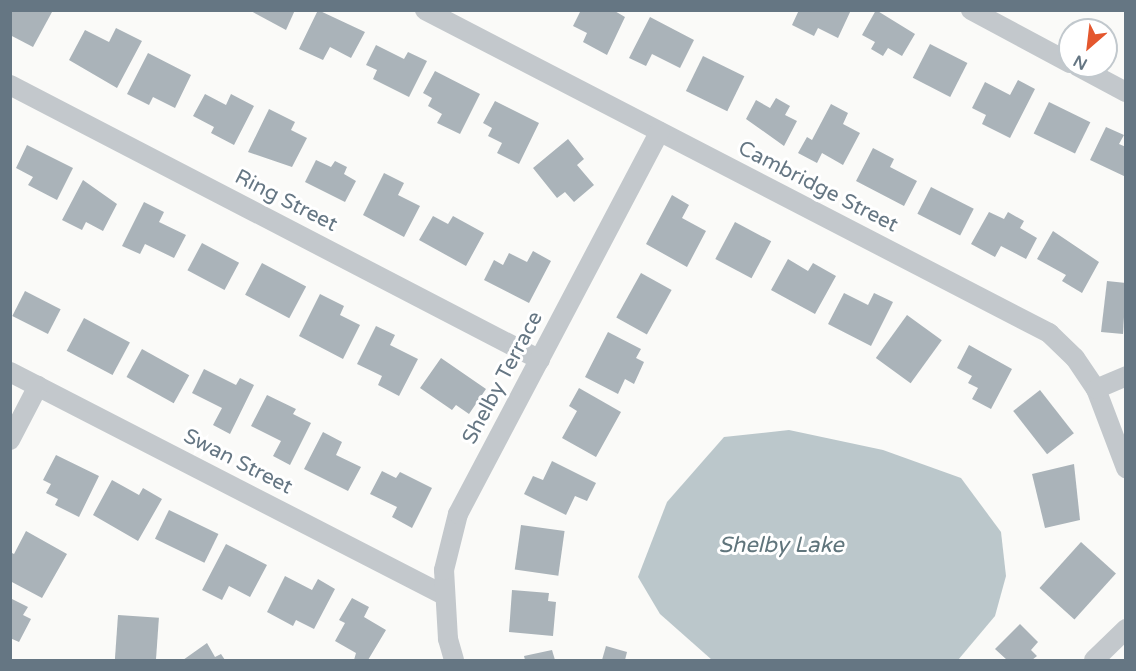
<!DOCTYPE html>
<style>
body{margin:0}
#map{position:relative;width:1136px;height:671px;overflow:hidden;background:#fafaf8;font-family:"Varela Round",sans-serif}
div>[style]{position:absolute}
.water>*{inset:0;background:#bbc7cb}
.building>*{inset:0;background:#aab3b9;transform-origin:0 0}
.minor>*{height:20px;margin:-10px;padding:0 10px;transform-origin:10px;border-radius:10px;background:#c3c8cc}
span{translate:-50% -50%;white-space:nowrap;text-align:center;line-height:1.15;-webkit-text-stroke:6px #fff;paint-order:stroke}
.street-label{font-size:21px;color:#657683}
.water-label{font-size:22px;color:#60757c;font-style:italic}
.frame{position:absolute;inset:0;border:12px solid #657683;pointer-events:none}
.north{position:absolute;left:1058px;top:18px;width:60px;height:60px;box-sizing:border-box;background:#fff;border:2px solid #c1c8cd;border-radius:50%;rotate:208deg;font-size:16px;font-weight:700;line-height:24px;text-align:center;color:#657683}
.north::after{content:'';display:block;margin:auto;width:21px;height:27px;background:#e4572e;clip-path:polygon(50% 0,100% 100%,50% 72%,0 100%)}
</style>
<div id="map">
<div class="water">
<div style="clip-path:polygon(789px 430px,883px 450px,961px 478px,1001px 532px,1006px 576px,995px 616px,958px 660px,712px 660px,660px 614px,638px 577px,667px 502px,724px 437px)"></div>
</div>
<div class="building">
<div style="clip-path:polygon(10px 10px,52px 12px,33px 47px,10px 35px)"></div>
<div style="clip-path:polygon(249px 10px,295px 10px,286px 30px)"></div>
<div style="clip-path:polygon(318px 10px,365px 32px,351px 58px,330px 47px,323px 60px,299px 49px)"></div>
<div style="clip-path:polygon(581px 10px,613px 10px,625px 17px,607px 55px,583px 42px,587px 33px,573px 26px)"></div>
<div style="clip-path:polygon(799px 10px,851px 10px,838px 38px,818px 28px,814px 36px,792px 25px)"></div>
<div style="clip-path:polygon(876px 10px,915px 34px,902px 56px,888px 48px,883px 56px,871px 49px,875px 42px,862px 35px)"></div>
<div style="clip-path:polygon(650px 17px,694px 40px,680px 68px,652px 54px,646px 66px,629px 58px)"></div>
<div style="clip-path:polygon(116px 28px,142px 41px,117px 88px,69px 60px,85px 30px,109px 42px)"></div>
<div style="left:930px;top:44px;width:42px;height:38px;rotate:27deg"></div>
<div style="clip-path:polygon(376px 45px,404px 59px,408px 52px,427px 61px,409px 97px,373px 79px,377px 70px,366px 65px)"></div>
<div style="clip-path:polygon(148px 53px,191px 75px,175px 108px,153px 97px,149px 105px,127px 94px)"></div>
<div style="left:703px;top:56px;width:46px;height:39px;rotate:26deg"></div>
<div style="clip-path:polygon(435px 71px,480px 94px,460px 134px,437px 123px,442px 114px,428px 106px,432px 98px,423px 93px)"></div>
<div style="clip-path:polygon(1018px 80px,1035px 89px,1010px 138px,982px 124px,986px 115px,972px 108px,985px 82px,1010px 95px)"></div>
<div style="clip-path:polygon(205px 94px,226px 105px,231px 94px,254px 106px,234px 145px,211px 133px,214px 127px,193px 116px)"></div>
<div style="clip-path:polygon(776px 98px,790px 106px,785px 115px,797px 121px,784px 146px,746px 119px,756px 100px,770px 108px)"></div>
<div style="clip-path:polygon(495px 101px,539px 123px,519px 164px,497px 153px,502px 143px,488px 136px,492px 128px,483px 123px)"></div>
<div style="left:1049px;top:102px;width:46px;height:35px;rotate:26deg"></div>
<div style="clip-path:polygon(831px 104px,848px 113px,843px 124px,860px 133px,843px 165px,822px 153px,817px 163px,798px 153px,807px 137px,812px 140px)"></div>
<div style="clip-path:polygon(269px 109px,295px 122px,291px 130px,307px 138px,292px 167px,248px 152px)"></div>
<div style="clip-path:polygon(1106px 127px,1124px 135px,1119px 144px,1126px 147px,1126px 177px,1090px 160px)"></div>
<div style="clip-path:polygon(568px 139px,584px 159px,577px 165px,594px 185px,574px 202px,565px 192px,557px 198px,533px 168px)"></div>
<div style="clip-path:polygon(27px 145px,73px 168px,57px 200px,28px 185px,33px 177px,16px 168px)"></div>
<div style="clip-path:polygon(873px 148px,894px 159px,890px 167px,917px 181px,904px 206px,856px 181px)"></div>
<div style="clip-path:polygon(316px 160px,331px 167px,335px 161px,347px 167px,344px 174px,356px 181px,345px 202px,305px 182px)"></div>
<div style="clip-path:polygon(384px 173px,404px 183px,398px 195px,420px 206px,404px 237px,363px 215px)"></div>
<div style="clip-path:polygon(83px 180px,117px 204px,103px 231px,86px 222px,82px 230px,62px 220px)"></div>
<div style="left:931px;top:187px;width:48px;height:30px;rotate:27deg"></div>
<div style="clip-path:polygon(672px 195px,689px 205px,682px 218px,706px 231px,687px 267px,646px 244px)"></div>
<div style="clip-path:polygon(144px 202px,164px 212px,159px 222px,186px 235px,174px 258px,145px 244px,140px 254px,122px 246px)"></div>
<div style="clip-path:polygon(989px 212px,1004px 219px,1008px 212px,1024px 221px,1020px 228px,1037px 238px,1026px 259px,1001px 246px,995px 257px,971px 244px)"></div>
<div style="clip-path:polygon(433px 216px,448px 224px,453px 216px,484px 233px,466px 266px,419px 240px)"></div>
<div style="left:735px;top:222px;width:41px;height:42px;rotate:28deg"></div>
<div style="clip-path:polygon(1053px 231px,1099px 262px,1082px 293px,1062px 281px,1066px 275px,1037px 259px)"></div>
<div style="left:202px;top:243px;width:42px;height:31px;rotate:28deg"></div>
<div style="clip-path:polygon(533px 251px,551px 261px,529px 303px,484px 280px,494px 260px,503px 265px,509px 253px,527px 262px)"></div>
<div style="clip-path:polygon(788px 259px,808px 271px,813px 263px,836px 276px,815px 314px,771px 290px)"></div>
<div style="left:262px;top:263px;width:50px;height:36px;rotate:28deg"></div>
<div style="left:641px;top:273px;width:35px;height:51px;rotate:29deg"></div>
<div style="clip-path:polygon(1107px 281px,1126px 283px,1123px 334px,1101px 332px)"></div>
<div style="left:25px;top:291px;width:40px;height:28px;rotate:27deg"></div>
<div style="clip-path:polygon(844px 293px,868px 305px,874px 293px,893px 302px,871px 346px,828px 324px)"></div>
<div style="clip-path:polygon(320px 294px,344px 306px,340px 315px,360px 325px,343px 359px,299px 336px)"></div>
<div style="left:907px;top:315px;width:43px;height:53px;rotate:36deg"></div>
<div style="left:84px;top:318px;width:52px;height:37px;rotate:28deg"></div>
<div style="clip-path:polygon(376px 326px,395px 335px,390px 345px,418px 359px,399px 396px,378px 385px,382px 376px,357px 364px)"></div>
<div style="clip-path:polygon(608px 332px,641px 349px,636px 358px,644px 362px,634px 384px,625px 379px,618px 394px,585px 377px)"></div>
<div style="clip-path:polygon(969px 345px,1012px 369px,991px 409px,972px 399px,978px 388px,968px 383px,972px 376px,957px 368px)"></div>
<div style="left:142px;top:349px;width:54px;height:32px;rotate:29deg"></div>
<div style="clip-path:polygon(441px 358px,486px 389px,469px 414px,456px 405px,452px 410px,420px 388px)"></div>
<div style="clip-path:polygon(204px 369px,236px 385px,240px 378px,254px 385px,230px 434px,213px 425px,222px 408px,192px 393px)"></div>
<div style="clip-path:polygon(579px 388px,621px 412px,596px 457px,562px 438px,577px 411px,569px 406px)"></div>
<div style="left:1040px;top:390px;width:55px;height:34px;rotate:52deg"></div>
<div style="clip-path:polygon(267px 395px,296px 409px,293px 414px,311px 423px,290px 465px,273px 456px,281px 441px,251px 426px)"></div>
<div style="clip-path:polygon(323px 432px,342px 442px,336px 455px,361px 467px,348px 491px,304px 469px)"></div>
<div style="clip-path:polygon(56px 455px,99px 476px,79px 517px,55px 505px,58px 499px,46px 493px,51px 484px,43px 480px)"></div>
<div style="clip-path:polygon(552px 461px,596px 483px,587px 501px,575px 496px,566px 515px,524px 494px,533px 476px,543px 480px)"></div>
<div style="clip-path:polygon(1074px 464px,1080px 520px,1045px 528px,1032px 474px)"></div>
<div style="clip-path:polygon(382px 471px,396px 478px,400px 472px,432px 488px,412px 528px,392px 517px,397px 507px,370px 494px)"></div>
<div style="clip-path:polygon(112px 480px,139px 495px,143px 488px,162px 499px,138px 541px,93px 515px)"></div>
<div style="left:169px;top:510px;width:55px;height:32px;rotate:26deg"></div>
<div style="left:521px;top:525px;width:44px;height:45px;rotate:8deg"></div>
<div style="clip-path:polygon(26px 531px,67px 554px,42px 598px,10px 581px,10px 552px,14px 554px)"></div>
<div style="left:1081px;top:542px;width:47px;height:62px;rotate:42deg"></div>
<div style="clip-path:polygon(226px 544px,267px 565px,250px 597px,229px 586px,222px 600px,202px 590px)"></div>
<div style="clip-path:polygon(285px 576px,312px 590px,318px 579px,335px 589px,314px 629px,296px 620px,293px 626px,267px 612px)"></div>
<div style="clip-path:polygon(512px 590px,549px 593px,548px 601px,556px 602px,553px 636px,509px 632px)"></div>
<div style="clip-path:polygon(10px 598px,28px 607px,23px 615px,31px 619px,19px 642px,10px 638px)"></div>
<div style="clip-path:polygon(352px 598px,369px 607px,364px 617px,386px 630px,368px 660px,354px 660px,356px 653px,335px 641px,345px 623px,339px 620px)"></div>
<div style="left:118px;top:615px;width:41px;height:44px;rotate:4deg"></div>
<div style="clip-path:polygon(1020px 624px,1038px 642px,1031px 650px,1037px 656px,1032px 660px,1007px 660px,995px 649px)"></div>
<div style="clip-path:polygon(207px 643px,215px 657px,221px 654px,225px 660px,183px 660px)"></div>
<div style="clip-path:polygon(606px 646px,627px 652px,625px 660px,602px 660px)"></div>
<div style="clip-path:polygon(552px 650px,555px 660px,525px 660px,524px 656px)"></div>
</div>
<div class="minor">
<div style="left:425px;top:10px;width:703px;rotate:27.37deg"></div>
<div style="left:1049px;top:333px;width:36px;rotate:44deg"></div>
<div style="left:1075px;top:358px;width:37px;rotate:56deg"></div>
<div style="left:1096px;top:389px;width:85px;rotate:69.2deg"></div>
<div style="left:971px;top:10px;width:112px;rotate:28.2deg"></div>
<div style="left:1077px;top:66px;width:55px;rotate:28deg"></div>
<div style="left:10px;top:85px;width:597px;rotate:27.42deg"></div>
<div style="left:10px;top:372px;width:488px;rotate:27.2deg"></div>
<div style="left:1096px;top:389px;width:33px;rotate:-23deg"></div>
<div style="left:10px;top:440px;width:61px;rotate:-62.6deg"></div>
<div style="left:454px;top:660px;width:22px;rotate:-106deg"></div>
<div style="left:448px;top:639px;width:69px;rotate:-93.3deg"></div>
<div style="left:444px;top:570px;width:58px;rotate:-76deg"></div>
<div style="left:458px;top:514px;width:432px;rotate:-62.2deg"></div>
<div style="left:1094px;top:660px;width:45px;rotate:-44.1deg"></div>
</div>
<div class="street-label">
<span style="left:818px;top:187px;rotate:27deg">Cambridge Street</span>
<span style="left:286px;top:201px;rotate:27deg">Ring Street</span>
<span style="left:503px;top:378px;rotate:-62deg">Shelby Terrace</span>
<span style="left:238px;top:462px;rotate:27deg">Swan Street</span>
</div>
<div class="water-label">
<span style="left:781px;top:546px">Shelby Lake</span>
</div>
<div class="frame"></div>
<div class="north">N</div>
</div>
